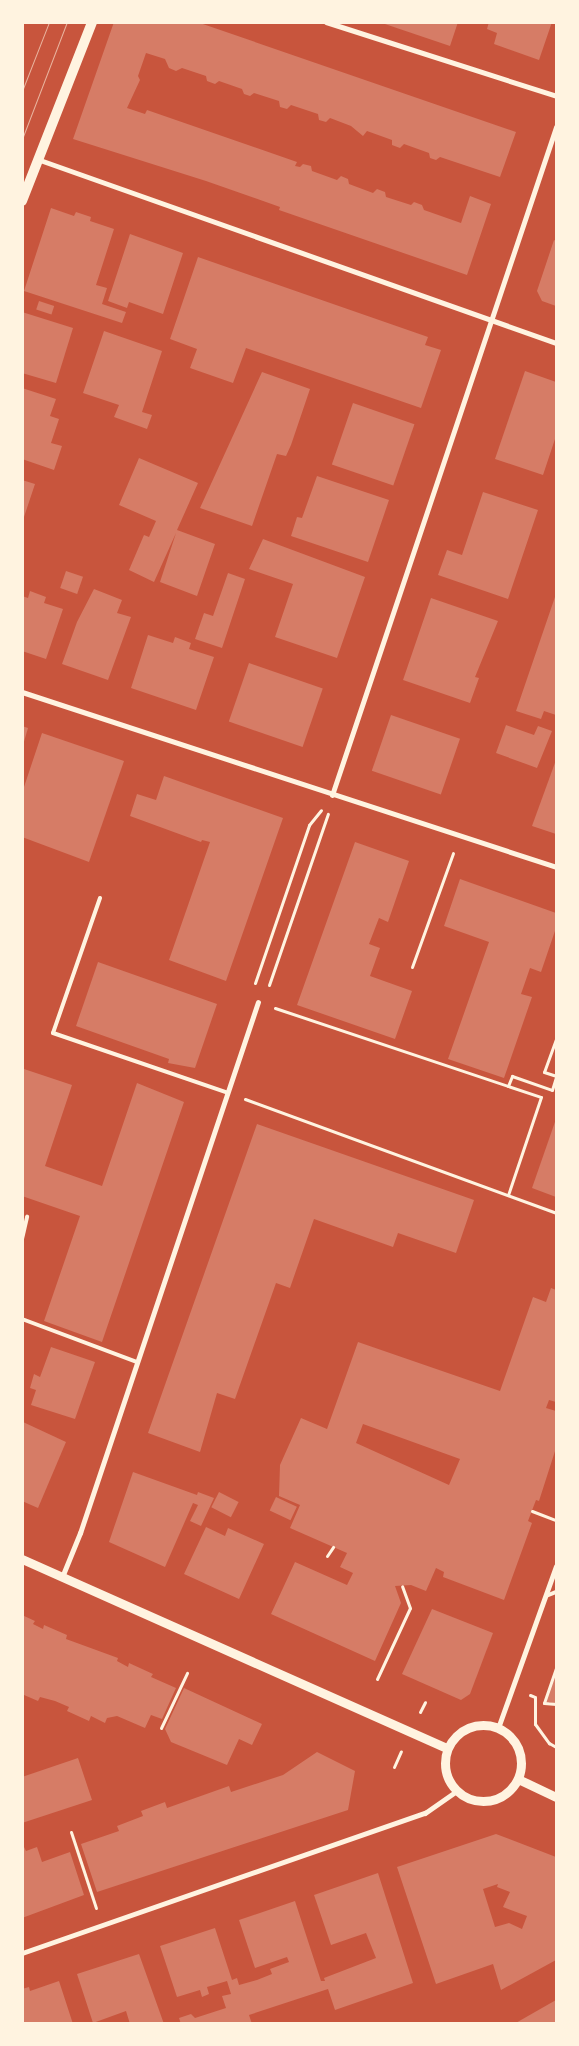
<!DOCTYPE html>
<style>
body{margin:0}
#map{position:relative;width:579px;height:2046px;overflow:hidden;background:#c8553d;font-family:"Exo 2",sans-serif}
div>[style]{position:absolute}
.building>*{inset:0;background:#d67c66;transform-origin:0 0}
.path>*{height:3px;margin:-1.5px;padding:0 1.5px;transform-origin:1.5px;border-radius:1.5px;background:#fff3e0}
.service>*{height:4px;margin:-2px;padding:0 2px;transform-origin:2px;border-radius:2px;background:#fff3e0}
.minor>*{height:5px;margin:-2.5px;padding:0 2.5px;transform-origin:2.5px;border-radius:2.5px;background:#fff3e0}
.tertiary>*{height:9px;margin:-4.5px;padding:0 4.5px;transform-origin:4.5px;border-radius:4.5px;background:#fff3e0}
.tertiary>.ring{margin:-4.5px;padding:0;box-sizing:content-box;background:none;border:9px solid #fff3e0;border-radius:50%}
.secondary>*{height:10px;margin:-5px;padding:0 5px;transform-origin:5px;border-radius:5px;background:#fff3e0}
.tram>*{height:1px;margin:-0.5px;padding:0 0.5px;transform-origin:0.5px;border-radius:0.5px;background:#e9b49f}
span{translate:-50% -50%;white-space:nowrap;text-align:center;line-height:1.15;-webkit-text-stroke:4px #fff3e0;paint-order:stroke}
.frame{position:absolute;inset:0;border:24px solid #fff3e0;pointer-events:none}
</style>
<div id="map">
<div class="building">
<div style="clip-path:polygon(114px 22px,197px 22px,516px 132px,500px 177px,440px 157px,436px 160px,430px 158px,429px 153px,404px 144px,400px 148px,392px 145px,392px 140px,367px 131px,363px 136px,351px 126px,330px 118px,326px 122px,319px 120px,318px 114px,291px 105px,287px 109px,280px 107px,279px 101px,254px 93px,250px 96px,244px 94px,242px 89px,219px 81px,215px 84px,207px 81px,206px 76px,182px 68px,176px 71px,169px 68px,165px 59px,146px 53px,138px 76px,140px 80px,127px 108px,145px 114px,147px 110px,297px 162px,295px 166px,300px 167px,303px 164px,311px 166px,312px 171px,337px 180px,341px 176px,348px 179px,349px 184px,373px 193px,377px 189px,385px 192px,386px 197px,411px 205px,414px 202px,422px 205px,424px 210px,461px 223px,470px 196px,491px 204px,467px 275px,279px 210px,280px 207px,206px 181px,73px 139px)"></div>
<div style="clip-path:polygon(379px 22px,458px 22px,450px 46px)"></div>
<div style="clip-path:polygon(489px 22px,552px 22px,539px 60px,494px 44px,497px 33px,487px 29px)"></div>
<div style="clip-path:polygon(51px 208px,74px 216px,76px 212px,91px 217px,90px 221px,114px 229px,96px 285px,107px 288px,102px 304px,126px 312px,122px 323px,24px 291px)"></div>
<div style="clip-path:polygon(130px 234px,183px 253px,163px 314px,129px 302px,127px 308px,108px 301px)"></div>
<div style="clip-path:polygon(554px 240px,556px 241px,556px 306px,542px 301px,537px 291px)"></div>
<div style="clip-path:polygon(198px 257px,428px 337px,425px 345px,441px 350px,421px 408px,246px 348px,233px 383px,190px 368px,197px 349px,170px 339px)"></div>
<div style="left:39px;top:301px;width:16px;height:9px;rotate:18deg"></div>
<div style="clip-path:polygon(22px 312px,73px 328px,56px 383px,22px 373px)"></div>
<div style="clip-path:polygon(104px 331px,162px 351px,142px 412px,152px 415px,147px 429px,114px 417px,119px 405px,83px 393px)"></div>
<div style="clip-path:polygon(525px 371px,556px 382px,556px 436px,543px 475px,495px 459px)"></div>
<div style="clip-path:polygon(262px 372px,310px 389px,291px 445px,286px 456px,277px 454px,252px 526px,200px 508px)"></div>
<div style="clip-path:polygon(22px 388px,56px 399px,50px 416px,59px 419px,51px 443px,62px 446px,54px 470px,22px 459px)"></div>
<div style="left:353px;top:403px;width:65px;height:65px;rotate:19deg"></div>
<div style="clip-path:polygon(139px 458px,198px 483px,177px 530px,215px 544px,197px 596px,160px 582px,176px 533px,154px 582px,129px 570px,144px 535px,149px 537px,156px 521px,119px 505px)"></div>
<div style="clip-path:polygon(317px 476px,389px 500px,368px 562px,291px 536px,297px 517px,302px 518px)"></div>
<div style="clip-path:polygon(22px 480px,35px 484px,23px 520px,22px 520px)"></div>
<div style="clip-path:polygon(483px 492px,538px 510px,508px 599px,438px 575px,447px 550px,462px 555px)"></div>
<div style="clip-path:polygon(263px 539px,365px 577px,337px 658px,275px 637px,293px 584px,249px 569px)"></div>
<div style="left:66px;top:571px;width:18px;height:18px;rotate:19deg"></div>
<div style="clip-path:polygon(228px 573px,245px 579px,222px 648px,195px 639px,204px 613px,213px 616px)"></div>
<div style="clip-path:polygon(94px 589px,122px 600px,117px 613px,131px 617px,108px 680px,62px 664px,77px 622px)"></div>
<div style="clip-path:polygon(30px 591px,46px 597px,44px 603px,63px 609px,46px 659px,22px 651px,22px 596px,28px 598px)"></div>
<div style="clip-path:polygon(556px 594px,556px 715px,544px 711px,541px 719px,516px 711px)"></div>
<div style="clip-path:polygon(431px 598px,498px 621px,475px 677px,479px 678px,470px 703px,403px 680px)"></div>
<div style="clip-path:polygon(148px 635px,173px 643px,175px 637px,191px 643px,189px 649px,214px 657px,196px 710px,131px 688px)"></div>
<div style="left:249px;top:663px;width:78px;height:62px;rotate:19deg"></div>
<div style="left:391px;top:715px;width:73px;height:59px;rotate:19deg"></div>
<div style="clip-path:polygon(506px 725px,534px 735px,538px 726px,552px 731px,537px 768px,496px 753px)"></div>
<div style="clip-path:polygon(22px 726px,28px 728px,23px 745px,22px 745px)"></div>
<div style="clip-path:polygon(42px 733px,124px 761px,89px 862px,22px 837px,22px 793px)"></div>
<div style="clip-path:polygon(556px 760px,556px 834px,532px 826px)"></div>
<div style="clip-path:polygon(164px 776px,283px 818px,226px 981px,169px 960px,210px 842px,202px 840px,201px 842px,130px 816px,137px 794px,156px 800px)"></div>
<div style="clip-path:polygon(355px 842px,409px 861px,388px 922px,379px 918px,369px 944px,380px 948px,370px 976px,412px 991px,395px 1039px,297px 1005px)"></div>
<div style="clip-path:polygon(460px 879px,556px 913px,556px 928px,541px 972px,530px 968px,521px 994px,532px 997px,504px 1078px,448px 1059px,489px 942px,444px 926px)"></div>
<div style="clip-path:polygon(98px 962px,217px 1004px,195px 1068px,168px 1063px,169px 1059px,76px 1026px)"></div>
<div style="clip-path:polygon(24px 1069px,72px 1085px,45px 1166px,102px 1186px,137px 1083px,184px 1102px,102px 1342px,44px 1321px,80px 1216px,22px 1196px)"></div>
<div style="clip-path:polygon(556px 1119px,556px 1197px,532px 1188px)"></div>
<div style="clip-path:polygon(257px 1124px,474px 1200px,456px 1253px,398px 1233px,393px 1247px,314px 1219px,290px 1288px,276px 1283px,235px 1399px,217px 1393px,200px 1452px,148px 1433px)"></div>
<div style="clip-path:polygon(evenodd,551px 1288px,556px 1290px,556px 1402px,549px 1400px,546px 1408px,556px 1411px,556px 1448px,539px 1501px,536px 1500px,528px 1521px,532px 1523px,504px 1600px,443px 1577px,444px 1572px,436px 1568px,426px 1591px,411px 1585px,395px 1586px,401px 1603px,375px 1661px,271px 1614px,295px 1562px,347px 1585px,353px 1573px,340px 1567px,347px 1553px,290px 1528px,300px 1505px,279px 1496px,280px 1465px,301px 1418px,327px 1429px,358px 1342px,500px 1391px,533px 1297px,546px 1302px,551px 1288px,363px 1424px,460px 1459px,449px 1485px,356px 1443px,363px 1424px)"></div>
<div style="clip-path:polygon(51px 1347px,95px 1362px,75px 1419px,31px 1405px,36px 1390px,30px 1388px,34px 1374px,40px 1377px)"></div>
<div style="clip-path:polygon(23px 1422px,66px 1442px,38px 1508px,22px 1501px)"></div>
<div style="clip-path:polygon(133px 1472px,197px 1495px,198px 1492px,214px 1498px,201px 1526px,190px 1521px,198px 1505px,193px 1503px,165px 1567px,109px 1542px)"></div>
<div style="left:219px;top:1492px;width:22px;height:17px;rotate:27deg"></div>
<div style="left:276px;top:1497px;width:23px;height:15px;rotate:25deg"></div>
<div style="clip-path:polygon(206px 1527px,225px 1536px,228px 1528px,264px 1544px,239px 1599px,184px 1574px)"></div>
<div style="clip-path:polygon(432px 1609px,493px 1633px,470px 1694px,461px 1700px,402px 1674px)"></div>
<div style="clip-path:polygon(22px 1615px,35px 1621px,33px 1624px,43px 1629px,44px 1625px,67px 1635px,66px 1639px,118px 1658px,117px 1661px,128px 1667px,129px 1663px,153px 1674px,151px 1677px,176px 1688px,162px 1719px,151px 1715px,145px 1728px,117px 1716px,107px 1718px,105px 1723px,91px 1716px,89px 1721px,67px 1711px,69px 1707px,55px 1701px,40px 1697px,38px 1701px,24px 1695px)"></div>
<div style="clip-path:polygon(556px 1669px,556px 1704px,549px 1702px,548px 1705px,544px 1703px)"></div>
<div style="clip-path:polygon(184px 1688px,262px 1724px,252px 1745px,239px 1739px,227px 1765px,171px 1742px,165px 1729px)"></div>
<div style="clip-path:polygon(317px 1752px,355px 1771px,348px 1810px,97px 1892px,81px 1844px,119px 1831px,117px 1826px,143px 1816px,141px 1811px,165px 1802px,167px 1808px,229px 1786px,231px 1792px,283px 1775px)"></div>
<div style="clip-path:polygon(78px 1758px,92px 1800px,22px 1823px,22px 1777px)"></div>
<div style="clip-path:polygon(evenodd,496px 1834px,556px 1857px,556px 1960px,501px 1990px,493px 1964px,436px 1984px,397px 1867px,496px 1834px,498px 1884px,497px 1887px,510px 1892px,503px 1907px,527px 1916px,522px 1929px,509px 1923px,495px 1927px,483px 1889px,498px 1884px)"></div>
<div style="clip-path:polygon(22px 1843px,26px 1851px,37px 1847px,42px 1862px,70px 1852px,84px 1895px,22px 1918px)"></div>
<div style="clip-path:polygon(378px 1873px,413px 1983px,335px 2010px,328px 1989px,249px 2015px,252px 2024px,181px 2024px,179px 2018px,191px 2014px,195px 2018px,226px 2008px,222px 1996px,231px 1994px,227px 1981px,207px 1987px,209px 1994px,202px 1997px,200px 1990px,177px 1997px,160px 1946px,215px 1928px,232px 1980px,237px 1978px,239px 1985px,257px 1980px,272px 1974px,270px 1969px,289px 1962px,287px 1957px,255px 1968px,239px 1920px,295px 1901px,321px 1981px,325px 1981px,324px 1978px,376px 1958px,366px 1933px,331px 1945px,314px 1895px)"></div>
<div style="clip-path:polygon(139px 1954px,164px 2024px,130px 2024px,126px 2011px,93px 2023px,77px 1974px)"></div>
<div style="clip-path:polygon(59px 1981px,73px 2024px,22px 2024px,22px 1989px,29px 1987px,30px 1991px)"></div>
<div style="clip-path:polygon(556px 2000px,556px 2024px,514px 2024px)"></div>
</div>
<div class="path">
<div style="left:412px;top:967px;width:121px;rotate:-70.2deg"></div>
<div style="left:255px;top:983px;width:167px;rotate:-71.1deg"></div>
<div style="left:309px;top:825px;width:19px;rotate:-51deg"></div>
<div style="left:269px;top:985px;width:181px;rotate:-71deg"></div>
<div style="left:275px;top:1008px;width:280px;rotate:18.5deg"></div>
<div style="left:541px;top:1097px;width:103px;rotate:108.6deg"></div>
<div style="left:556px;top:1039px;width:35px;rotate:110deg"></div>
<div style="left:544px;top:1072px;width:13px;rotate:18deg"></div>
<div style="left:508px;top:1086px;width:11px;rotate:-68deg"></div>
<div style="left:512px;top:1076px;width:42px;rotate:19.3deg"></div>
<div style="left:552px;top:1090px;width:14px;rotate:-73deg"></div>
<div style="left:245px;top:1099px;width:331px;rotate:20.1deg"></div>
<div style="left:532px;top:1511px;width:26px;rotate:21deg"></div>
<div style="left:327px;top:1556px;width:11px;rotate:-56deg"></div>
<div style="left:556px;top:1668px;width:37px;rotate:109deg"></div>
<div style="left:544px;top:1703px;width:12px;rotate:5deg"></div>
<div style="left:377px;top:1679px;width:78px;rotate:-65.1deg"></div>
<div style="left:410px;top:1608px;width:23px;rotate:-110deg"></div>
<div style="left:530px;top:1695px;width:5px;rotate:22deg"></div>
<div style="left:535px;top:1697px;width:27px;rotate:90deg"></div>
<div style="left:535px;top:1724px;width:24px;rotate:54deg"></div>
<div style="left:549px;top:1743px;width:8px;rotate:30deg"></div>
<div style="left:420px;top:1712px;width:11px;rotate:-63deg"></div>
<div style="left:161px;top:1728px;width:61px;rotate:-64.7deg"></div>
<div style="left:394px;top:1767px;width:17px;rotate:-66deg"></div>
<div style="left:71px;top:1832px;width:80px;rotate:71.8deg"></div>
</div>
<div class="service">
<div style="left:100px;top:898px;width:143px;rotate:109.2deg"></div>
<div style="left:53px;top:1033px;width:185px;rotate:18.9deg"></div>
<div style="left:22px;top:1239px;width:23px;rotate:-77deg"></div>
<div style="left:22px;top:1319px;width:123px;rotate:20.5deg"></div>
<div style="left:546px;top:1596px;width:11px;rotate:-22deg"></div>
</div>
<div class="minor">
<div style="left:326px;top:22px;width:242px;rotate:17.8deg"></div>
<div style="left:37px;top:159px;width:551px;rotate:19.52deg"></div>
<div style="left:22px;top:692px;width:562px;rotate:18.14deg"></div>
<div style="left:332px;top:795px;width:705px;rotate:-71.46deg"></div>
<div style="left:62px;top:1577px;width:48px;rotate:-67.8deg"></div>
<div style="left:80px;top:1533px;width:560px;rotate:-71.47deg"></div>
<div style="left:498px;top:1728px;width:172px;rotate:-70.3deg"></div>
<div style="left:22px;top:1953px;width:427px;rotate:-19.2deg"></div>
<div style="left:425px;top:1813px;width:38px;rotate:-35deg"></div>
</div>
<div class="tertiary">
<div style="left:22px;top:1559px;width:465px;rotate:24deg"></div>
<div class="ring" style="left:445px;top:1725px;width:67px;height:67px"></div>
<div style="left:518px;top:1779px;width:42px;rotate:25.3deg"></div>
</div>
<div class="secondary">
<div style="left:22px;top:201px;width:192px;rotate:-68.6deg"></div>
</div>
<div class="tram">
<div style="left:22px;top:91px;width:74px;rotate:-68.6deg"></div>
<div style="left:22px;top:139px;width:125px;rotate:-69deg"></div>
</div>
<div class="frame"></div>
</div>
